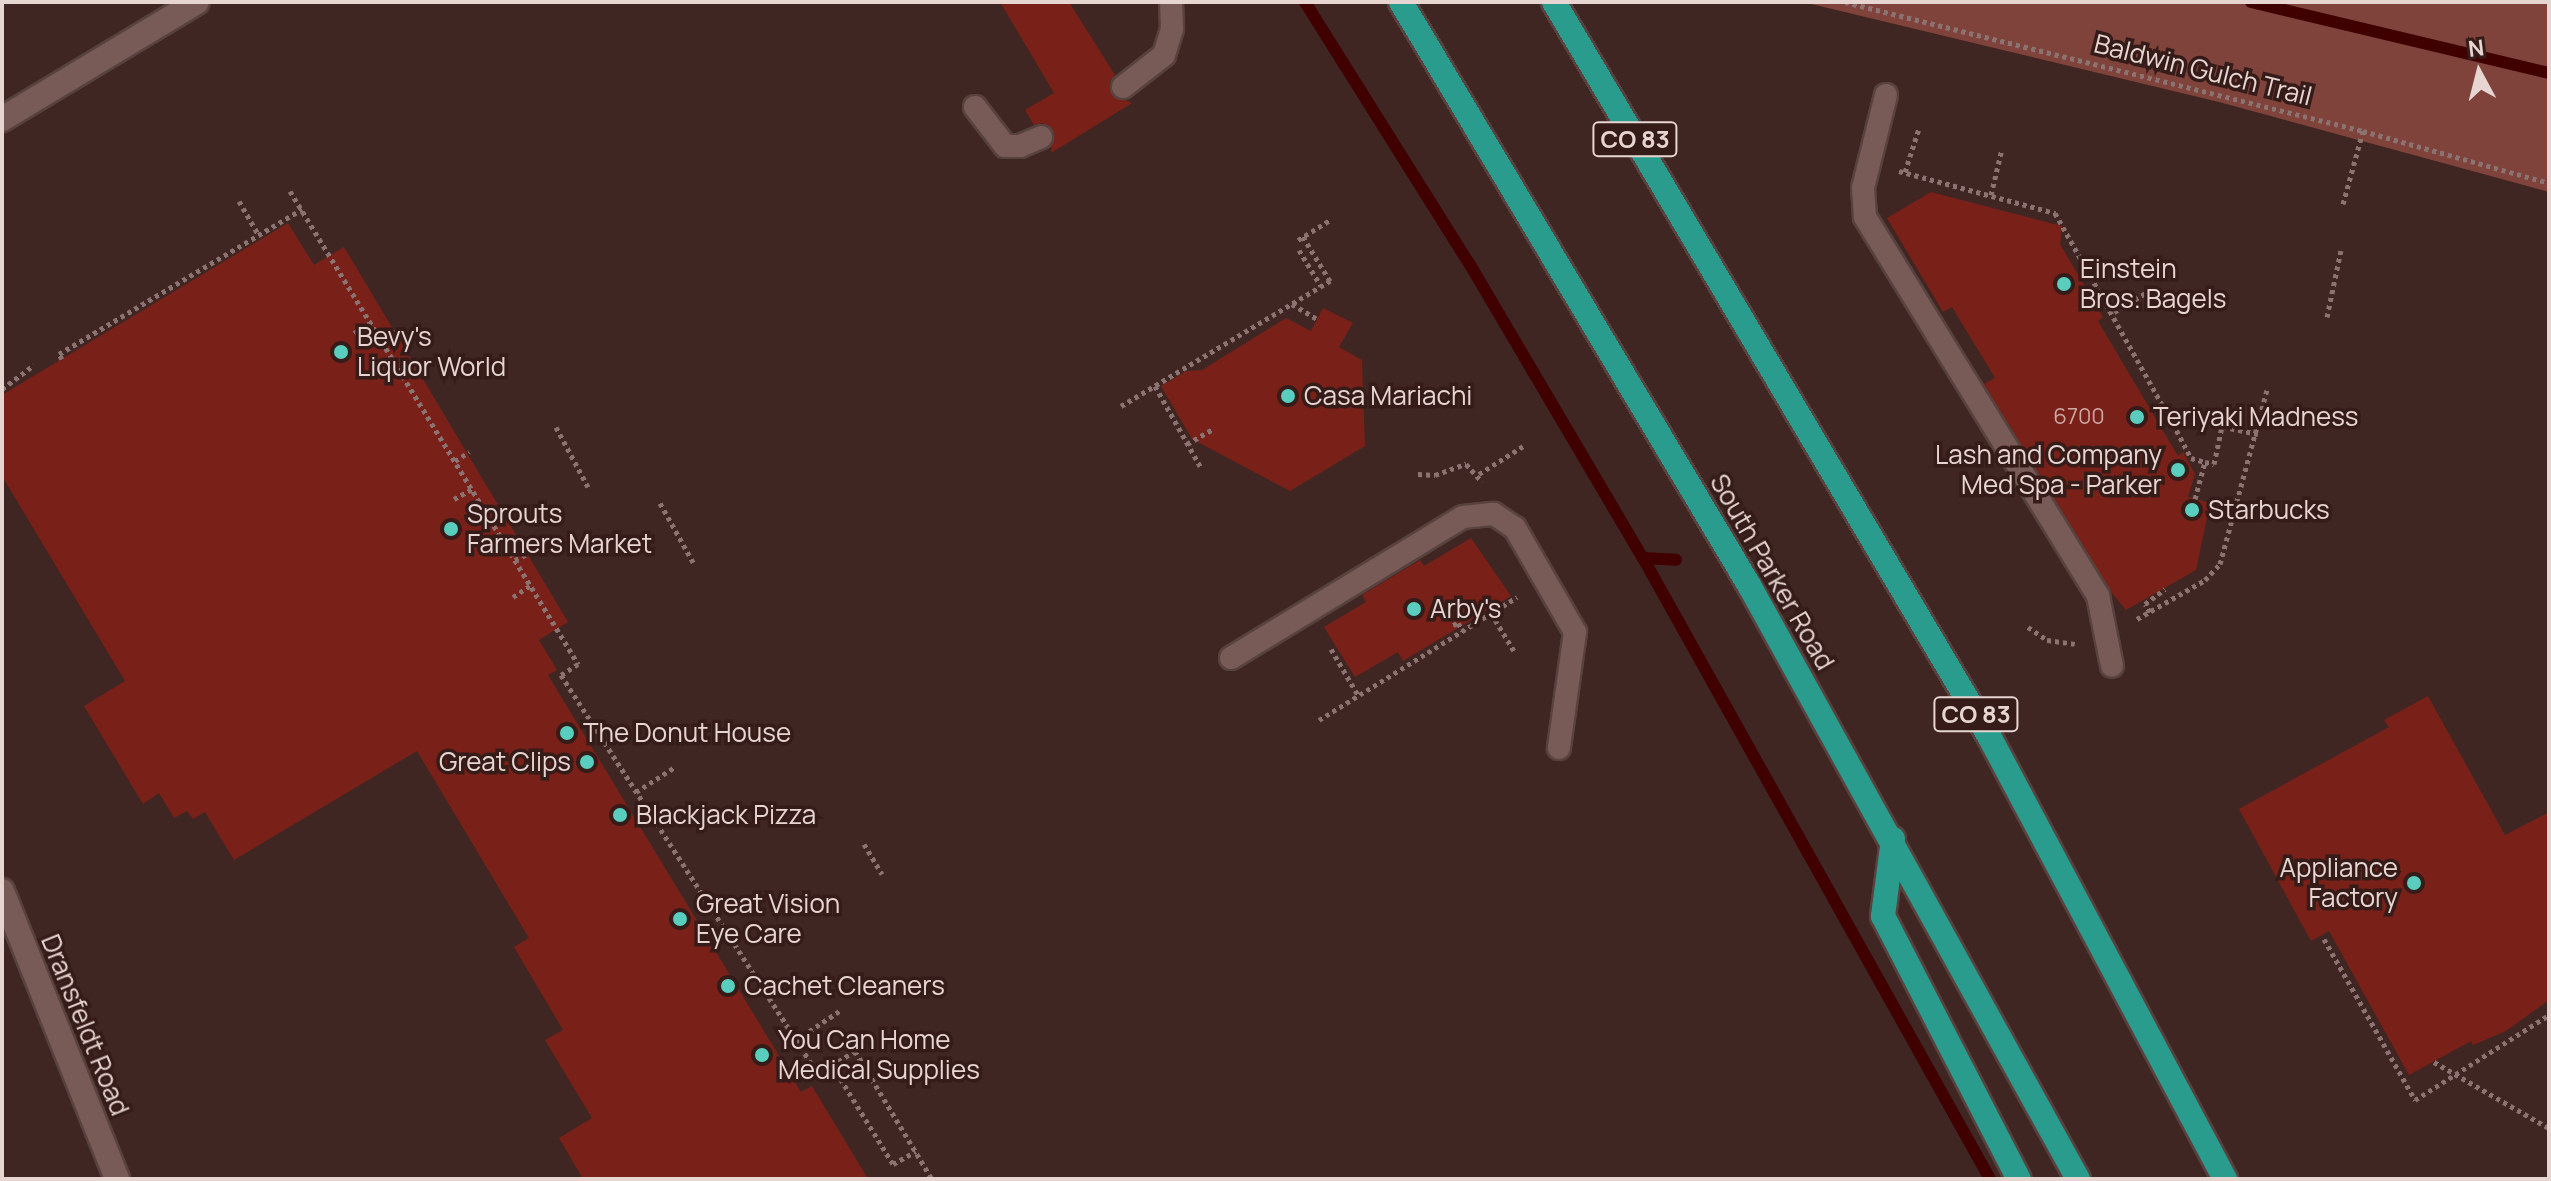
<!DOCTYPE html>
<style>
body{margin:0}
#map{position:relative;width:2551px;height:1181px;overflow:hidden;background:#402622;font-family:Manrope,sans-serif}
div>[style]{position:absolute}
.green>*{inset:0;background:#7f433b}
.stream>*{height:12px;margin:-6px;padding:0 6px;transform-origin:6px;border-radius:6px;background:#400000}
.building>*{inset:0;background:#792019}
.path>*{height:5px;margin-top:-2.5px;transform-origin:0;background:repeating-linear-gradient(90deg,#8a7370 0 4px,transparent 0 8px)}
.roads{filter:drop-shadow(2px 0 #57423f) drop-shadow(-2px 0 #57423f) drop-shadow(0 2px #57423f) drop-shadow(0 -2px #57423f)}
.lane>*{height:22px;margin:-11px;padding:0 11px;transform-origin:11px;border-radius:11px;background:#785b56}
.secondary>*{height:24px;margin:-12px;padding:0 12px;transform-origin:12px;border-radius:12px;background:#785b56}
.highway>*{height:24px;margin:-12px;padding:0 12px;transform-origin:12px;border-radius:12px;background:#2a9c8e}
.dots>*{width:22px;height:22px;translate:-50% -50%;box-sizing:border-box;border:4px solid #351c19;border-radius:50%}
span{translate:-50% -50%;white-space:nowrap;text-align:center;line-height:1.15;-webkit-text-stroke:7px #351c19;paint-order:stroke}
.number-label{font-size:22px;color:#cca8a4}
.number-label span{-webkit-text-stroke-width:0}
.shield-label span{padding:2px 6px;background:#351c19;border:2px solid;border-radius:6px;-webkit-text-stroke-width:0}
.shield-label{font-size:24px;color:#e7d5d2;font-weight:700}
.street-label{font-size:26px;color:#e7d5d2}
.poi-label{font-size:26px;color:#e7d5d2}
.left{translate:0 -50%;text-align:left}
.right{translate:-100% -50%;text-align:right}
.frame{position:absolute;inset:0;border:4px solid #e7d5d2;pointer-events:none}
.north{position:absolute;left:2439px;top:32px;width:80px;height:80px;-webkit-text-stroke:6px #351c19;paint-order:stroke;rotate:353deg;font-size:22px;font-weight:700;line-height:32px;text-align:center;color:#e7d5d2}
.north::after{content:'';display:block;margin:auto;width:28px;height:36px;background:#e7d5d2;clip-path:polygon(50% 0,100% 100%,50% 72%,0 100%)}
</style>
<div id="map">
<div class="green">
<div style="clip-path:polygon(1803px 2px,2549px 2px,2549px 192px,2219px 102px)"></div>
</div>
<div class="stream">
<div style="left:1305px;top:2px;width:308px;rotate:57.9deg"></div>
<div style="left:1469px;top:263px;width:342px;rotate:59.5deg"></div>
<div style="left:1643px;top:558px;width:711px;rotate:60.8deg"></div>
<div style="left:2251px;top:2px;width:306px;rotate:13.4deg"></div>
<div style="left:1643px;top:558px;width:33px;rotate:3deg"></div>
</div>
<div class="building">
<div style="clip-path:polygon(1000px 2px,1069px 2px,1115px 75px,1110px 82px,1112px 95px,1132px 103px,1051px 153px,1053px 131px,1043px 123px,1034px 125px,1025px 110px,1054px 93px)"></div>
<div style="clip-path:polygon(1931px 192px,2062px 226px,2060px 244px,2103px 317px,2098px 321px,2178px 456px,2183px 452px,2195px 474px,2188px 497px,2210px 503px,2196px 570px,2126px 610px,2111px 592px,1984px 384px,1995px 378px,1952px 307px,1943px 312px,1887px 218px)"></div>
<div style="clip-path:polygon(288px 223px,314px 265px,344px 247px,568px 622px,539px 640px,557px 670px,548px 675px,801px 1092px,812px 1086px,868px 1179px,583px 1179px,559px 1138px,592px 1118px,545px 1040px,563px 1030px,514px 947px,529px 938px,417px 751px,234px 860px,205px 812px,193px 819px,187px 811px,174px 818px,159px 793px,143px 804px,84px 706px,125px 681px,2px 476px,2px 395px)"></div>
<div style="clip-path:polygon(1323px 308px,1353px 323px,1339px 347px,1362px 360px,1365px 446px,1290px 491px,1192px 439px,1161px 386px,1187px 371px,1202px 370px,1286px 318px,1311px 331px)"></div>
<div style="clip-path:polygon(1471px 538px,1511px 596px,1403px 661px,1398px 652px,1355px 677px,1324px 627px,1366px 602px,1362px 595px,1420px 560px,1424px 566px)"></div>
<div style="clip-path:polygon(2428px 696px,2505px 835px,2549px 812px,2549px 1000px,2506px 1031px,2473px 1045px,2471px 1041px,2409px 1075px,2329px 931px,2311px 941px,2239px 809px,2389px 727px,2384px 720px)"></div>
</div>
<div class="path">
<div style="left:1845px;top:2px;width:534px;rotate:13.98deg"></div>
<div style="left:2363px;top:131px;width:193px;rotate:15.6deg"></div>
<div style="left:1899px;top:171px;width:162px;rotate:15.1deg"></div>
<div style="left:2055px;top:213px;width:231px;rotate:60.8deg"></div>
<div style="left:2168px;top:415px;width:92px;rotate:11.9deg"></div>
<div style="left:1905px;top:172px;width:46px;rotate:-72.3deg"></div>
<div style="left:290px;top:191px;width:554px;rotate:58.66deg"></div>
<div style="left:578px;top:664px;width:20px;rotate:147deg"></div>
<div style="left:561px;top:675px;width:434px;rotate:57.2deg"></div>
<div style="left:796px;top:1040px;width:40px;rotate:57.1deg"></div>
<div style="left:818px;top:1074px;width:44px;rotate:-31.9deg"></div>
<div style="left:855px;top:1051px;width:149px;rotate:59deg"></div>
<div style="left:1991px;top:195px;width:47px;rotate:-76.6deg"></div>
<div style="left:239px;top:201px;width:39px;rotate:60deg"></div>
<div style="left:2343px;top:204px;width:76px;rotate:-74.7deg"></div>
<div style="left:1298px;top:240px;width:38px;rotate:-32deg"></div>
<div style="left:1299px;top:250px;width:42px;rotate:58.6deg"></div>
<div style="left:1292px;top:304px;width:29px;rotate:31deg"></div>
<div style="left:2114px;top:312px;width:47px;rotate:-31deg"></div>
<div style="left:2327px;top:317px;width:68px;rotate:-78.2deg"></div>
<div style="left:354px;top:333px;width:20px;rotate:-30deg"></div>
<div style="left:381px;top:341px;width:19px;rotate:-32deg"></div>
<div style="left:62px;top:359px;width:6px;rotate:-121deg"></div>
<div style="left:59px;top:354px;width:283px;rotate:-30.8deg"></div>
<div style="left:1155px;top:386px;width:92px;rotate:60.6deg"></div>
<div style="left:2px;top:389px;width:40px;rotate:-37deg"></div>
<div style="left:1121px;top:406px;width:244px;rotate:-30.9deg"></div>
<div style="left:1330px;top:281px;width:52px;rotate:-121.5deg"></div>
<div style="left:2169px;top:416px;width:47px;rotate:62.4deg"></div>
<div style="left:2191px;top:458px;width:15px;rotate:16deg"></div>
<div style="left:556px;top:427px;width:68px;rotate:61.9deg"></div>
<div style="left:1187px;top:444px;width:30px;rotate:-30deg"></div>
<div style="left:455px;top:461px;width:17px;rotate:-33deg"></div>
<div style="left:1418px;top:474px;width:17px;rotate:3deg"></div>
<div style="left:1435px;top:475px;width:33px;rotate:-20deg"></div>
<div style="left:1466px;top:464px;width:24px;rotate:48deg"></div>
<div style="left:1479px;top:474px;width:54px;rotate:-32.2deg"></div>
<div style="left:454px;top:499px;width:21px;rotate:-29deg"></div>
<div style="left:2195px;top:499px;width:38px;rotate:-75deg"></div>
<div style="left:2205px;top:462px;width:9px;rotate:13deg"></div>
<div style="left:2214px;top:464px;width:39px;rotate:-78deg"></div>
<div style="left:660px;top:503px;width:68px;rotate:60.8deg"></div>
<div style="left:515px;top:560px;width:16px;rotate:-27deg"></div>
<div style="left:513px;top:597px;width:22px;rotate:-34deg"></div>
<div style="left:2150px;top:612px;width:9px;rotate:-122deg"></div>
<div style="left:2145px;top:604px;width:25px;rotate:-37deg"></div>
<div style="left:1491px;top:613px;width:44px;rotate:58.8deg"></div>
<div style="left:2137px;top:619px;width:78px;rotate:-29.8deg"></div>
<div style="left:2205px;top:580px;width:22px;rotate:-47deg"></div>
<div style="left:2220px;top:564px;width:180px;rotate:-74.9deg"></div>
<div style="left:1453px;top:625px;width:5px;rotate:-22deg"></div>
<div style="left:1458px;top:623px;width:9px;rotate:58deg"></div>
<div style="left:2028px;top:627px;width:23px;rotate:34deg"></div>
<div style="left:2047px;top:640px;width:28px;rotate:8deg"></div>
<div style="left:1331px;top:649px;width:53px;rotate:59.6deg"></div>
<div style="left:1319px;top:720px;width:233px;rotate:-31.8deg"></div>
<div style="left:636px;top:792px;width:46px;rotate:-32.7deg"></div>
<div style="left:864px;top:844px;width:35px;rotate:59deg"></div>
<div style="left:2324px;top:939px;width:185px;rotate:60.5deg"></div>
<div style="left:2415px;top:1100px;width:159px;rotate:-32.4deg"></div>
<div style="left:796px;top:1040px;width:54px;rotate:-33.7deg"></div>
<div style="left:2434px;top:1062px;width:133px;rotate:29.9deg"></div>
<div style="left:832px;top:1065px;width:116px;rotate:58.4deg"></div>
<div style="left:893px;top:1164px;width:26px;rotate:-29deg"></div>
</div>
<div class="roads">
<div class="lane">
<div style="left:1123px;top:87px;width:52px;rotate:-38deg"></div>
<div style="left:1164px;top:55px;width:27px;rotate:-73deg"></div>
<div style="left:1172px;top:29px;width:27px;rotate:-92deg"></div>
<div style="left:1886px;top:95px;width:96px;rotate:103.9deg"></div>
<div style="left:1863px;top:188px;width:29px;rotate:86deg"></div>
<div style="left:1865px;top:217px;width:445px;rotate:58.4deg"></div>
<div style="left:2098px;top:596px;width:71px;rotate:78.7deg"></div>
<div style="left:975px;top:107px;width:49px;rotate:52.4deg"></div>
<div style="left:1005px;top:146px;width:15px"></div>
<div style="left:1020px;top:146px;width:23px;rotate:-23deg"></div>
<div style="left:1231px;top:658px;width:271px;rotate:-31.3deg"></div>
<div style="left:1463px;top:517px;width:31px;rotate:-6deg"></div>
<div style="left:1494px;top:514px;width:25px;rotate:34deg"></div>
<div style="left:1515px;top:528px;width:120px;rotate:60deg"></div>
<div style="left:1575px;top:632px;width:117px;rotate:97.9deg"></div>
</div>
<div class="secondary">
<div style="left:2px;top:119px;width:227px;rotate:-31deg"></div>
<div style="left:2px;top:891px;width:310px;rotate:68.2deg"></div>
</div>
<div class="highway">
<div style="left:1401px;top:2px;width:679px;rotate:59.17deg"></div>
<div style="left:1749px;top:585px;width:679px;rotate:61.02deg"></div>
<div style="left:1554px;top:2px;width:853px;rotate:59.35deg"></div>
<div style="left:1989px;top:736px;width:502px;rotate:61.95deg"></div>
<div style="left:1893px;top:839px;width:78px;rotate:97.4deg"></div>
<div style="left:1883px;top:916px;width:296px;rotate:62.7deg"></div>
</div>
</div>
<div class="dots">
<div style="left:2064px;top:284px;background:#59cebe"></div>
<div style="left:341px;top:352px;background:#59cebe"></div>
<div style="left:1288px;top:396px;background:#59cebe"></div>
<div style="left:2137px;top:417px;background:#59cebe"></div>
<div style="left:2178px;top:470px;background:#59cebe"></div>
<div style="left:2192px;top:510px;background:#59cebe"></div>
<div style="left:451px;top:529px;background:#59cebe"></div>
<div style="left:1414px;top:609px;background:#59cebe"></div>
<div style="left:567px;top:733px;background:#59cebe"></div>
<div style="left:587px;top:762px;background:#59cebe"></div>
<div style="left:620px;top:815px;background:#59cebe"></div>
<div style="left:2414px;top:883px;background:#59cebe"></div>
<div style="left:680px;top:919px;background:#59cebe"></div>
<div style="left:728px;top:986px;background:#59cebe"></div>
<div style="left:762px;top:1055px;background:#59cebe"></div>
</div>
<div class="number-label">
<span style="left:2079px;top:417px">6700</span>
</div>
<div class="shield-label">
<span style="left:1635px;top:139px">CO 83</span>
<span style="left:1976px;top:714px">CO 83</span>
</div>
<div class="street-label">
<span style="left:2203px;top:70px;rotate:14deg">Baldwin Gulch Trail</span>
<span style="left:1772px;top:572px;rotate:60deg">South Parker Road</span>
<span style="left:85px;top:1025px;rotate:68deg">Dransfeldt Road</span>
</div>
<div class="poi-label">
<span class="left" style="left:2080px;top:284px">Einstein<br>Bros. Bagels</span>
<span class="left" style="left:357px;top:352px">Bevy's<br>Liquor World</span>
<span class="left" style="left:1304px;top:396px">Casa Mariachi</span>
<span class="left" style="left:2153px;top:417px">Teriyaki Madness</span>
<span class="right" style="left:2162px;top:470px">Lash and Company<br>Med Spa - Parker</span>
<span class="left" style="left:2208px;top:510px">Starbucks</span>
<span class="left" style="left:467px;top:529px">Sprouts<br>Farmers Market</span>
<span class="left" style="left:1430px;top:609px">Arby's</span>
<span class="left" style="left:583px;top:733px">The Donut House</span>
<span class="right" style="left:571px;top:762px">Great Clips</span>
<span class="left" style="left:636px;top:815px">Blackjack Pizza</span>
<span class="right" style="left:2398px;top:883px">Appliance<br>Factory</span>
<span class="left" style="left:696px;top:919px">Great Vision<br>Eye Care</span>
<span class="left" style="left:744px;top:986px">Cachet Cleaners</span>
<span class="left" style="left:778px;top:1055px">You Can Home<br>Medical Supplies</span>
</div>
<div class="frame"></div>
<div class="north">N</div>
</div>
